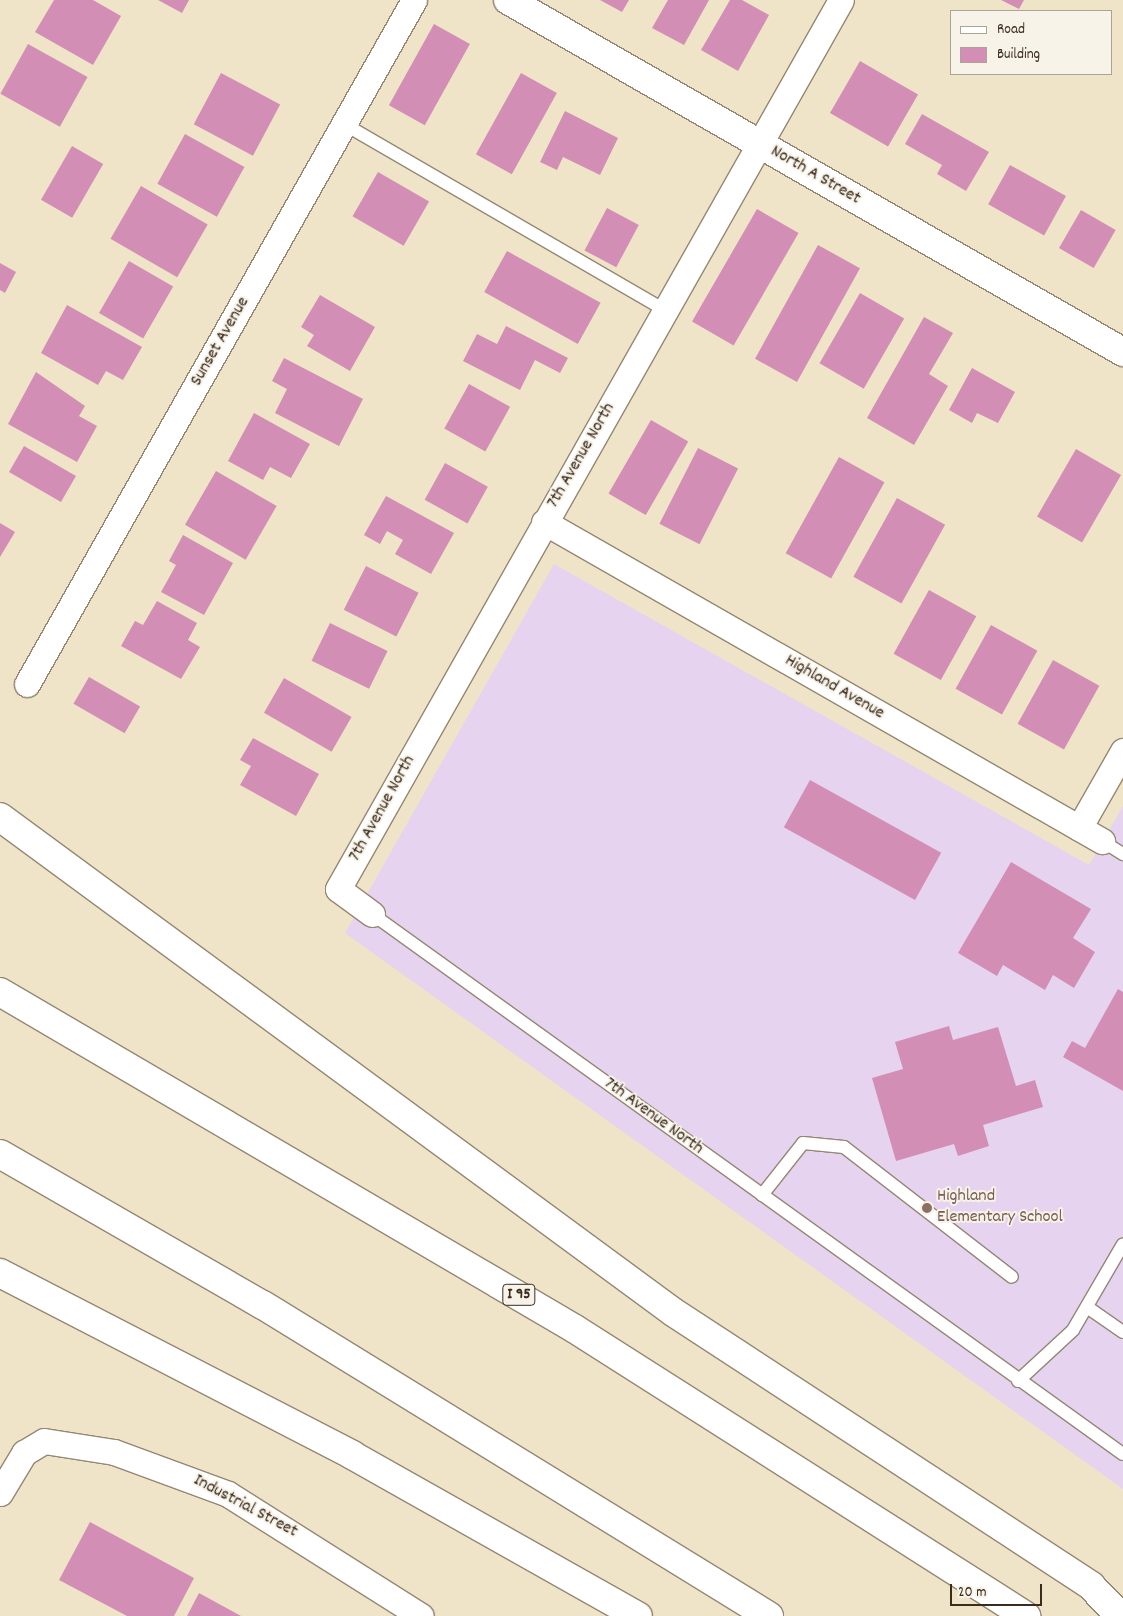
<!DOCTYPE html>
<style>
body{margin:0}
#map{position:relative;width:1123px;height:1616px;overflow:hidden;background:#efe4c8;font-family:Dekko,sans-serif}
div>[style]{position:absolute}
.built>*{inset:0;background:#e6d3f0}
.building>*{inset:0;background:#d38eb6;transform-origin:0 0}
.roads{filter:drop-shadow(1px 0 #958773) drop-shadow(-1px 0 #958773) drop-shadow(0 1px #958773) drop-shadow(0 -1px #958773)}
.service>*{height:12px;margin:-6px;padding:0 6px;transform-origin:6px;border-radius:6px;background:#fff}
.minor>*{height:25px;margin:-12.5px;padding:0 12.5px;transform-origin:12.5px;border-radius:12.5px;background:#fff}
.tertiary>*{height:28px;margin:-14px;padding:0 14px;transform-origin:14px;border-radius:14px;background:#fff}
.motorway>*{height:28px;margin:-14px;padding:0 14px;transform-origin:14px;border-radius:14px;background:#fff}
.dots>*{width:14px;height:14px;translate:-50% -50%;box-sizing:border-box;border:2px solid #f7f3e8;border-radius:50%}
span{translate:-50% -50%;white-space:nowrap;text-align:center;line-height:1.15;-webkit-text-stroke:4px #f7f3e8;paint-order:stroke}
.shield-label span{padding:1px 4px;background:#f7f3e8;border:1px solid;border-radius:4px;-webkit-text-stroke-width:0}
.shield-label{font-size:16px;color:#3b2a1e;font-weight:700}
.street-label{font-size:18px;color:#3b2a1e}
.education-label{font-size:18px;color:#785e54}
.left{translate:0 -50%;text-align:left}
.legend{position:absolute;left:950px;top:10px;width:162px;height:65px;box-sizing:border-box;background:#f7f3e8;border:1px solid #aca397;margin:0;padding:6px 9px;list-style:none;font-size:15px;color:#3b2a1e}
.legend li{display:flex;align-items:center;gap:10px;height:25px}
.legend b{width:25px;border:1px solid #aca397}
.scale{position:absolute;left:950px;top:1584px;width:92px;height:22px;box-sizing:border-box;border:2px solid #3b2a1e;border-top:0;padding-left:6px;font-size:15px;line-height:18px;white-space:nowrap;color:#3b2a1e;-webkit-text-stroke:4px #f7f3e8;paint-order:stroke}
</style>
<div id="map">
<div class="built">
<div style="clip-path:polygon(554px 564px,1089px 865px,1123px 806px,1123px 1489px,345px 933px)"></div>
</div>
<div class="building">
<div style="clip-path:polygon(54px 0,93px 0,121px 16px,93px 65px,35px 32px)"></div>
<div style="clip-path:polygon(158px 0,189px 0,182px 13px)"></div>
<div style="clip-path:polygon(600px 0,629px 0,622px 12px)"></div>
<div style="clip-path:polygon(668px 0,709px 0,684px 45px,652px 28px)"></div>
<div style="clip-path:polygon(730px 0,742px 0,769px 15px,738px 71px,701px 50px)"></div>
<div style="clip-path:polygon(1001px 0,1024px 0,1019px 9px)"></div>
<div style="left:434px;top:24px;width:41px;height:93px;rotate:29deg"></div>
<div style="left:28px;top:44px;width:68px;height:57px;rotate:29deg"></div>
<div style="left:860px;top:61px;width:67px;height:60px;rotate:30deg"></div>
<div style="left:221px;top:73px;width:67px;height:58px;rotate:28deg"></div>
<div style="left:521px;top:73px;width:41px;height:93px;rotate:29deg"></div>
<div style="clip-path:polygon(565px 111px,618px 138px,600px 175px,563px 157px,557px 170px,540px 162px)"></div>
<div style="clip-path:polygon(922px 114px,989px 152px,966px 191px,937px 174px,942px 165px,905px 144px)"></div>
<div style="left:185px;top:134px;width:68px;height:57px;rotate:29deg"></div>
<div style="left:72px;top:146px;width:36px;height:62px;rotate:30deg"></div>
<div style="left:1010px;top:165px;width:64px;height:45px;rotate:29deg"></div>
<div style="left:378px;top:172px;width:59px;height:51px;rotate:30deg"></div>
<div style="left:141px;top:186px;width:77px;height:61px;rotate:30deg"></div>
<div style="left:607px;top:208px;width:36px;height:48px;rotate:28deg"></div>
<div style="left:757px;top:209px;width:48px;height:130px;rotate:30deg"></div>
<div style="left:1081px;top:210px;width:40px;height:44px;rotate:30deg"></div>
<div style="left:818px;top:245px;width:48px;height:130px;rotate:29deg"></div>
<div style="left:507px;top:251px;width:107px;height:47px;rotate:29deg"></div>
<div style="left:129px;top:261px;width:51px;height:60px;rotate:30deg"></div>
<div style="clip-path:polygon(0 263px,16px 272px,5px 293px,0 290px)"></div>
<div style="left:860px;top:293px;width:51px;height:81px;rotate:30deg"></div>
<div style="clip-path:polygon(320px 295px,375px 327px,350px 371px,307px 346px,314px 335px,301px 327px)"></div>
<div style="clip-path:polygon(67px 305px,142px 347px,123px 380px,106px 371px,98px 385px,41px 353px)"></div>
<div style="clip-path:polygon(924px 317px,953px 333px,929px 374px,948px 386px,914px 445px,867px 418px)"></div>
<div style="clip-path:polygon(506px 326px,568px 358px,560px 373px,535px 360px,520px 390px,463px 361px,477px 334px,497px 344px)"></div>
<div style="clip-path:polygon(284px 358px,363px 399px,339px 446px,275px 413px,287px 389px,272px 381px)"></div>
<div style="clip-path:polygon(972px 368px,1015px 392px,998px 423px,977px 413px,972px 423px,949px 410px)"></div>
<div style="clip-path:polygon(36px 372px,85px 406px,79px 416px,97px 426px,77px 462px,8px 424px)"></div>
<div style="left:469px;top:384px;width:47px;height:51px;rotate:29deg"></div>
<div style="clip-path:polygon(254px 413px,310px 444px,291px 478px,270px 467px,263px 480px,228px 461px)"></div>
<div style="left:651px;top:420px;width:43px;height:85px;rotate:30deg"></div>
<div style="left:24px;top:446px;width:60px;height:30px;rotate:30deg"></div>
<div style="left:698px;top:448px;width:45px;height:85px;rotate:27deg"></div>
<div style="left:1076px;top:449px;width:52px;height:78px;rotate:30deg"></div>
<div style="left:839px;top:457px;width:52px;height:110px;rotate:29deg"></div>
<div style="left:445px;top:463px;width:49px;height:42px;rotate:29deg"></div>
<div style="left:216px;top:471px;width:70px;height:62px;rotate:30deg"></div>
<div style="clip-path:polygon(386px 496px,454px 533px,431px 574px,395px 554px,403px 540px,387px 531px,380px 544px,364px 535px)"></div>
<div style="left:897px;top:498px;width:55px;height:90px;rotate:29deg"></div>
<div style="clip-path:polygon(0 523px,15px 532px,0 557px)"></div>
<div style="clip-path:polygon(183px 535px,233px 563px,204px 615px,161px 592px,176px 565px,169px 561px)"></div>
<div style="left:366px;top:566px;width:59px;height:49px;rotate:27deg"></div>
<div style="left:929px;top:590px;width:54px;height:73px;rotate:29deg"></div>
<div style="clip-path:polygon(157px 601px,197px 623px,188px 640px,200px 647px,181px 679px,121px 646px,135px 621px,143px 625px)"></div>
<div style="left:330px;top:623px;width:64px;height:42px;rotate:26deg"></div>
<div style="left:991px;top:625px;width:53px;height:73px;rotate:29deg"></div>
<div style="left:1053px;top:660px;width:53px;height:73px;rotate:29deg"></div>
<div style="left:89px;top:677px;width:59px;height:31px;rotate:30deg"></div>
<div style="left:284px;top:678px;width:78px;height:40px;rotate:30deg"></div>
<div style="clip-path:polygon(253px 738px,319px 774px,296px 816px,240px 785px,251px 766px,240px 760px)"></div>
<div style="left:810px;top:780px;width:150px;height:54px;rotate:29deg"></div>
<div style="clip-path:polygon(1011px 862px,1091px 909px,1073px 938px,1095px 952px,1074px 988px,1053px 975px,1045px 990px,1003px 965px,997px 976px,958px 953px)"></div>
<div style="clip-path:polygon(1118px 989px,1123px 992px,1123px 1091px,1063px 1057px,1072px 1041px,1085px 1048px)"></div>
<div style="clip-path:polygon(949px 1026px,953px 1040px,998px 1027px,1016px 1086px,1035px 1080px,1043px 1107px,983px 1125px,989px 1146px,958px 1156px,954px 1144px,896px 1161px,872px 1078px,903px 1069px,895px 1042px)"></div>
<div style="clip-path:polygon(90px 1522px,194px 1578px,174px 1616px,127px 1616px,59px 1580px)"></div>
<div style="clip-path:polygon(199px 1593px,241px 1616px,187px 1616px)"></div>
</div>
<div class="roads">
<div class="service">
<div style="left:344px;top:124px;width:371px;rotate:30.1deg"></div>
<div style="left:1102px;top:841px;width:25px;rotate:32deg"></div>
<div style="left:372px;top:914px;width:925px;rotate:35.72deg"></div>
<div style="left:762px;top:1195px;width:66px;rotate:-51.7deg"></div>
<div style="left:803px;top:1143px;width:41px;rotate:5.6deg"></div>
<div style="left:844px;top:1147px;width:212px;rotate:37.7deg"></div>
<div style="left:1087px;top:1307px;width:44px;rotate:34.8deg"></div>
<div style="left:1018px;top:1381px;width:75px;rotate:-42.8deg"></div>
<div style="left:1073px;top:1330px;width:99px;rotate:-59.8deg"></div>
</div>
<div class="minor">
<div style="left:544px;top:522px;width:643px;rotate:29.76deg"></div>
<div style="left:27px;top:684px;width:786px;rotate:-60.5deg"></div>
<div style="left:1079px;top:828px;width:89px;rotate:-60.3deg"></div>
<div style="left:372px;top:914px;width:42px;rotate:-143.7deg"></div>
<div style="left:338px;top:889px;width:1021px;rotate:-60.5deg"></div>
<div style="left:0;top:1493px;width:47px;rotate:-59deg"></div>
<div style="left:24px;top:1453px;width:23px;rotate:-31deg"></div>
<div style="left:44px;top:1441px;width:71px;rotate:8.9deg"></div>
<div style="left:114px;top:1452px;width:121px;rotate:20.2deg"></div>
<div style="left:228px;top:1494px;width:228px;rotate:32.3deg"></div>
</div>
<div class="tertiary">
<div style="left:508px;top:0;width:709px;rotate:29.78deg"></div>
</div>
<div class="motorway">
<div style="left:0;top:817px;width:835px;rotate:36.33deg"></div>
<div style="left:673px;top:1312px;width:500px;rotate:33.2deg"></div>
<div style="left:1091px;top:1586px;width:42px;rotate:46deg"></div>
<div style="left:0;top:992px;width:666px;rotate:30.37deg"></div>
<div style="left:575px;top:1329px;width:535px;rotate:32.47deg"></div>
<div style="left:0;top:1154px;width:303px;rotate:29.9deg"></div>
<div style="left:263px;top:1305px;width:594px;rotate:31.58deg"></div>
<div style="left:0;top:1273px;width:396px;rotate:27.3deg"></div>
<div style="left:352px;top:1455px;width:328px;rotate:29.4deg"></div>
</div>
</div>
<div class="dots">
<div style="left:927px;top:1208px;background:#8d6e63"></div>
</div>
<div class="shield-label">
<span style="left:519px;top:1295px">I 95</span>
</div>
<div class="street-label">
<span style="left:815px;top:176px;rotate:30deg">North A Street</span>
<span style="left:221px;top:342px;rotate:-60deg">Sunset Avenue</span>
<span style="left:582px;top:456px;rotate:-60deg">7th Avenue North</span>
<span style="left:834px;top:688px;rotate:30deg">Highland Avenue</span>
<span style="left:383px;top:809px;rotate:-61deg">7th Avenue North</span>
<span style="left:653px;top:1117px;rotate:36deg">7th Avenue North</span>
<span style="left:245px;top:1507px;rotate:28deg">Industrial Street</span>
</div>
<div class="education-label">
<span class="left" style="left:937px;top:1208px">Highland<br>Elementary School</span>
</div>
<ul class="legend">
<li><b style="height:6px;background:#fff"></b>Road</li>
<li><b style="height:14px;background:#d38eb6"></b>Building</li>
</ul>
<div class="scale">20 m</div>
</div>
